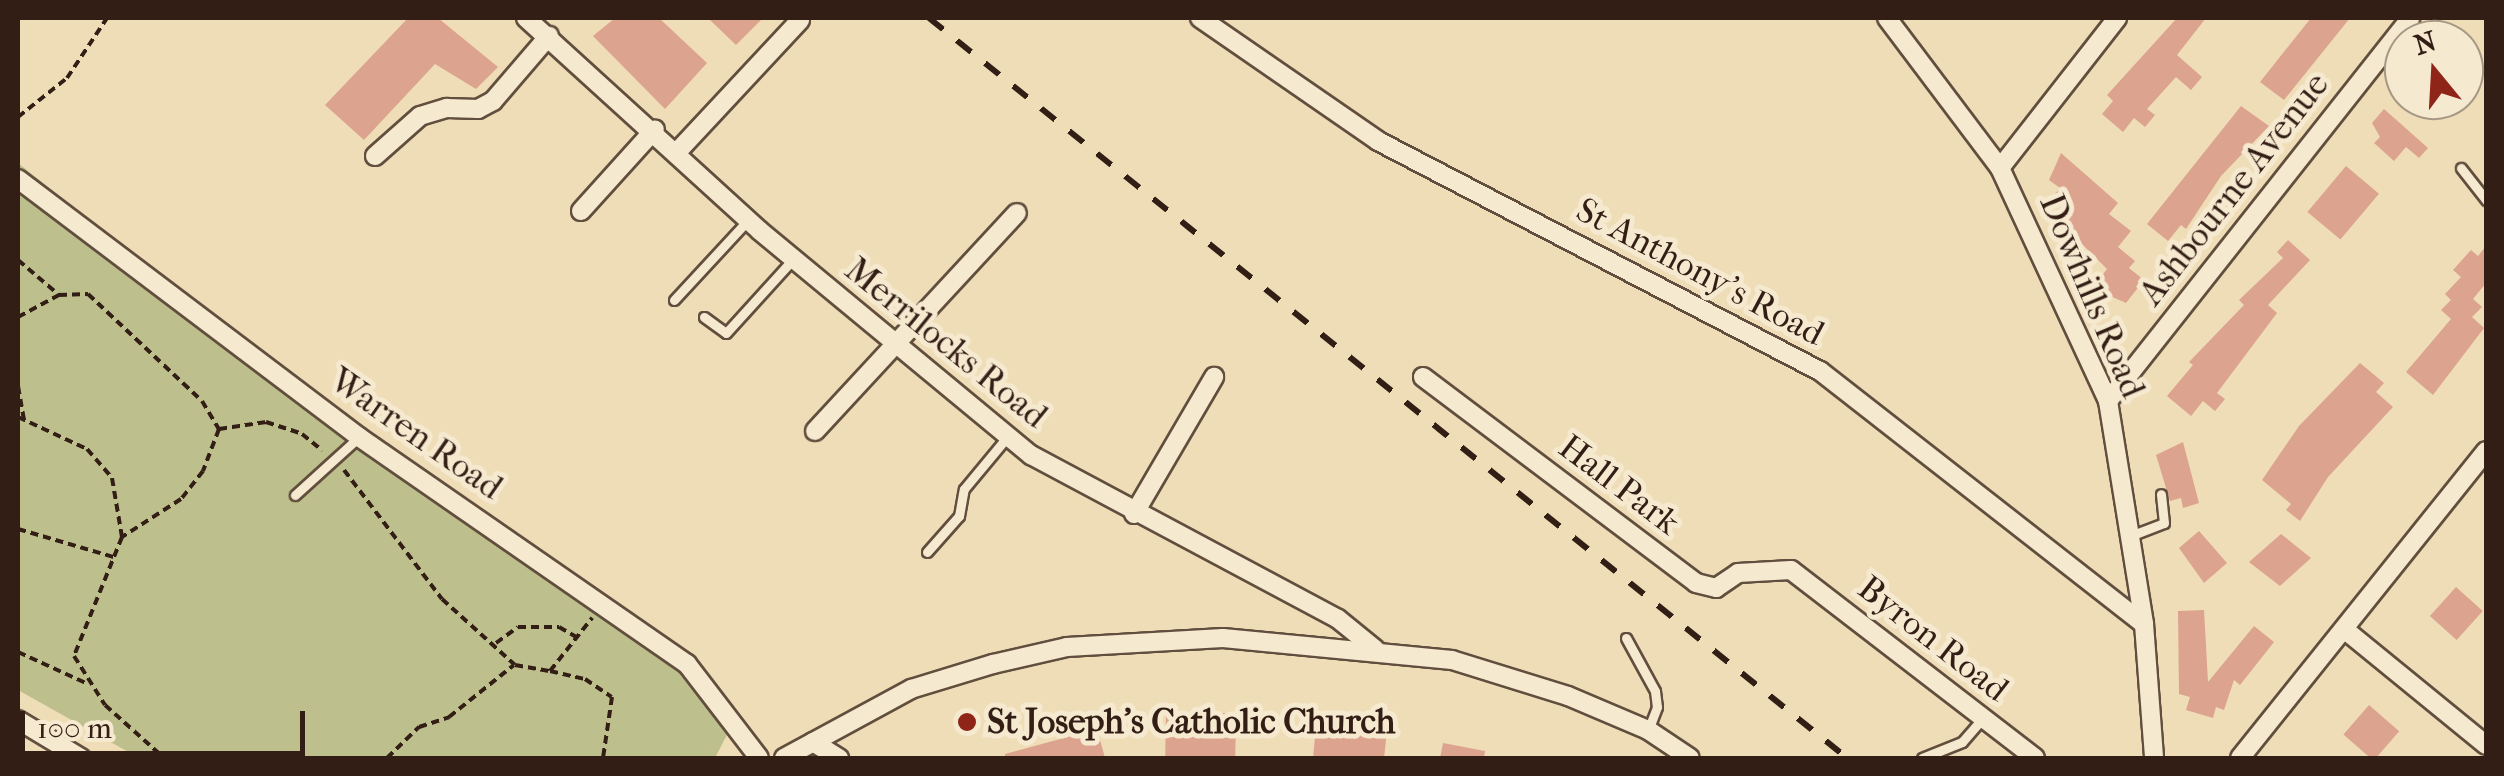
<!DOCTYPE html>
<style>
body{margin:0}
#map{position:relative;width:2504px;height:776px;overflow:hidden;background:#efddb7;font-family:"IM FELL French Canon",serif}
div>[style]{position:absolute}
.green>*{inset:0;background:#bdc08c}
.building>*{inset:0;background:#dca38e;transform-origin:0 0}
.path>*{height:4px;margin-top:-2px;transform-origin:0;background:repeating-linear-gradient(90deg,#331e16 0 8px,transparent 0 13px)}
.roads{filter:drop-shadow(2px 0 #624e3e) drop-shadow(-2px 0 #624e3e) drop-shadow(0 2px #624e3e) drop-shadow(0 -2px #624e3e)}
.service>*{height:9px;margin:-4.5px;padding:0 4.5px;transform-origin:4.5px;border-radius:4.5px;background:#f5e9d0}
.minor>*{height:18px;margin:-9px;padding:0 9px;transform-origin:9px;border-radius:9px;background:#f5e9d0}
.rail>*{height:6px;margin-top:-3px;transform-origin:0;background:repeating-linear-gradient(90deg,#331e16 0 18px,transparent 0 36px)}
.dots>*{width:28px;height:28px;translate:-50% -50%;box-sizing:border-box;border:5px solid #f5e9d0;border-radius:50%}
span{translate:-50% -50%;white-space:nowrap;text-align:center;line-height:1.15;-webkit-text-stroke:10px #f5e9d0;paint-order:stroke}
.street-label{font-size:35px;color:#331e16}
.poi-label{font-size:35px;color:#331e16;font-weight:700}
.left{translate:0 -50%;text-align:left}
.frame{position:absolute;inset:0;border:20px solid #331e16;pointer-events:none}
.north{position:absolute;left:2384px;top:20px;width:100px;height:100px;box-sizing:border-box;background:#f5e9d0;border:2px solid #a79886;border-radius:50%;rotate:342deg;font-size:28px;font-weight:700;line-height:40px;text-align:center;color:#331e16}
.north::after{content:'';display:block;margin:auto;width:35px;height:45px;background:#8f2418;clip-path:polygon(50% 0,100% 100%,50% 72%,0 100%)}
.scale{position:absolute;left:20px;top:711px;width:285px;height:45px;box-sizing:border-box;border:5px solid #331e16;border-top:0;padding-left:12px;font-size:30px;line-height:35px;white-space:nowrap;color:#331e16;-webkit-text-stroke:8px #f5e9d0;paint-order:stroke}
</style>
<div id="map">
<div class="green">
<div style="clip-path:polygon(18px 163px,359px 437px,687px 664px,732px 725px,715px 758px,139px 758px,18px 690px)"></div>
</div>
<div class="building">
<div style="clip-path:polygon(408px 18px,438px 18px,498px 67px,476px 89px,435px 64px,364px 140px,325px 105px)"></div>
<div style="clip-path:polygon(615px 18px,659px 18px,707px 63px,665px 109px,593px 36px)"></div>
<div style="clip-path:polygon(708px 18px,763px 18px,736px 45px)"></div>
<div style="clip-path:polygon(2177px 18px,2206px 18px,2177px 55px,2202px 77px,2191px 90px,2176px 77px,2147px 109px,2155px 115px,2145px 127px,2134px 118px,2123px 132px,2102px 114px,2113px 101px,2107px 95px)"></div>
<div style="clip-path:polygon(2311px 18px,2350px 18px,2284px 100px,2260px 82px)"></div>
<div style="clip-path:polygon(2241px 106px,2269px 126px,2221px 176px,2186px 229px,2181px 225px,2168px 241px,2147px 224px)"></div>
<div style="clip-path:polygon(2384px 109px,2428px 148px,2419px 158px,2406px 147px,2394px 161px,2374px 143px,2380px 137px,2372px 123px)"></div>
<div style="clip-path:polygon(2061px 153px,2118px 203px,2109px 214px,2131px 231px,2118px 247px,2135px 261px,2129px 268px,2144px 280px,2126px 303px,2092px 288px,2107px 269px,2063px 225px,2074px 211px,2054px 195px,2060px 188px,2049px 180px)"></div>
<div style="left:2346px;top:166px;width:43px;height:60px;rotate:40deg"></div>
<div style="clip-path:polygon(2288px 240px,2310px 260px,2268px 305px,2277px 313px,2217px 393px,2225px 399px,2215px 411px,2203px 401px,2191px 416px,2167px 396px,2193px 365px,2189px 362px,2244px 305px,2239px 300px,2283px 258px,2277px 252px)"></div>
<div style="clip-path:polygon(2486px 246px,2486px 283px,2473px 299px,2482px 307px,2472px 317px,2484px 328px,2433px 395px,2406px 372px,2451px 319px,2441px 310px,2451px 300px,2445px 294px,2461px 277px,2453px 270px,2471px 250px,2478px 256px)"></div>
<div style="clip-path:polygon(2360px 363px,2384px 383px,2376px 392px,2393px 407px,2328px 477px,2300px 521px,2286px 510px,2291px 504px,2262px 480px,2299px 426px)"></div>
<div style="clip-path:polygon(2183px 442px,2199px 503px,2183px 508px,2181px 498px,2170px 501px,2156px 455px)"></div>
<div style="clip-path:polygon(2199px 531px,2227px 563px,2204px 583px,2179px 548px)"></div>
<div style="clip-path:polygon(2281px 534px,2311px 558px,2280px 586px,2249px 562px)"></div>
<div style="left:2456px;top:587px;width:36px;height:39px;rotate:42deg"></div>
<div style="clip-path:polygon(2204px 610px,2208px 682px,2254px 626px,2274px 642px,2240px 685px,2234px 680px,2224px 710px,2216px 707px,2213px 718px,2186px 710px,2190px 697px,2179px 694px,2178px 611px)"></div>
<div style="left:2369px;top:705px;width:40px;height:39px;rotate:41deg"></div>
<div style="left:1166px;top:712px;width:70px;height:45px;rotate:1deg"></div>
<div style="clip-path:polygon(1316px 726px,1387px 731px,1384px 758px,1313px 758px)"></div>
<div style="clip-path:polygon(1097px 729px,1105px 758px,1005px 758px,1005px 754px)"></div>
<div style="clip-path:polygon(1443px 743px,1485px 751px,1484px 758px,1440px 758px)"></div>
</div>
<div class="path">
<div style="left:18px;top:117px;width:63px;rotate:-38.5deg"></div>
<div style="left:67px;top:78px;width:72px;rotate:-56.3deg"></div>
<div style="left:18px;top:260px;width:54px;rotate:40.5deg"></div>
<div style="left:18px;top:317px;width:47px;rotate:-28.2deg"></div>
<div style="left:59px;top:295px;width:29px;rotate:-2deg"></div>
<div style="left:88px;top:294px;width:156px;rotate:43.2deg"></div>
<div style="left:202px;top:401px;width:33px;rotate:59deg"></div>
<div style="left:219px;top:429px;width:45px;rotate:110.9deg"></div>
<div style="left:203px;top:471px;width:36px;rotate:128deg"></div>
<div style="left:181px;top:499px;width:70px;rotate:147.2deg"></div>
<div style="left:18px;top:386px;width:35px;rotate:80deg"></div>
<div style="left:18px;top:417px;width:76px;rotate:24.9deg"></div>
<div style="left:87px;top:449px;width:38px;rotate:49deg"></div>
<div style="left:112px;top:478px;width:60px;rotate:80.4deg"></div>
<div style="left:122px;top:537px;width:128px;rotate:112deg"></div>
<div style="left:74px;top:656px;width:58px;rotate:57.7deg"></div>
<div style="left:105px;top:705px;width:79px;rotate:41.9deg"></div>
<div style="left:219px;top:429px;width:48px;rotate:-8.5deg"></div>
<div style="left:266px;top:422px;width:38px;rotate:18deg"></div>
<div style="left:302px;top:434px;width:26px;rotate:39deg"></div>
<div style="left:344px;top:470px;width:162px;rotate:52.8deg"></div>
<div style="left:442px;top:599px;width:98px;rotate:42.1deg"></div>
<div style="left:515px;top:665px;width:36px;rotate:10deg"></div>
<div style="left:550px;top:671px;width:68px;rotate:-51.6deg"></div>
<div style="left:18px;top:529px;width:100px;rotate:16.3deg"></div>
<div style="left:496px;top:643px;width:27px;rotate:-36deg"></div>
<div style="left:518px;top:627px;width:41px"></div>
<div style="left:559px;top:627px;width:22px;rotate:30deg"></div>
<div style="left:18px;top:652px;width:77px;rotate:24.6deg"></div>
<div style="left:550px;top:671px;width:36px;rotate:13deg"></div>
<div style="left:585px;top:679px;width:32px;rotate:34deg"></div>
<div style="left:612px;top:697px;width:62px;rotate:98.4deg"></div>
<div style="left:387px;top:758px;width:45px;rotate:-44.1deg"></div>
<div style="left:419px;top:727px;width:32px;rotate:-18deg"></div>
<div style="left:449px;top:717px;width:83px;rotate:-38.7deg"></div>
</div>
<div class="roads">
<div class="service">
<div style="left:2461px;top:168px;width:41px;rotate:52deg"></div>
<div style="left:674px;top:300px;width:109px;rotate:-47.2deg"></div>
<div style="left:704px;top:317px;width:27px;rotate:36deg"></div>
<div style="left:726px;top:333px;width:100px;rotate:-47.8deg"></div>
<div style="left:295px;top:495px;width:86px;rotate:-42.2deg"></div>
<div style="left:2130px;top:536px;width:36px;rotate:-21deg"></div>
<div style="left:2164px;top:523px;width:29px;rotate:-96deg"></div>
<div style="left:927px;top:552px;width:48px;rotate:-48.4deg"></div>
<div style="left:959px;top:516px;width:27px;rotate:-80deg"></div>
<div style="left:964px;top:489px;width:69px;rotate:-50.3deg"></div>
<div style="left:1626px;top:638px;width:60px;rotate:61.3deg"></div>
<div style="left:1655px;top:691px;width:16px;rotate:83deg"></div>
<div style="left:1657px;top:707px;width:25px;rotate:111deg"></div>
<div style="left:1922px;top:758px;width:43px;rotate:-21.8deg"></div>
<div style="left:1962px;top:742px;width:32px;rotate:-49deg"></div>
</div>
<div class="minor">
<div style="left:526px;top:18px;width:316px;rotate:42.3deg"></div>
<div style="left:760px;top:231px;width:352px;rotate:39.6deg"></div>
<div style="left:1031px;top:455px;width:348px;rotate:28.1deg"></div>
<div style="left:1338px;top:619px;width:48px;rotate:39deg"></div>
<div style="left:1200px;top:18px;width:216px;rotate:34.6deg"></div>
<div style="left:1378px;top:141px;width:498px;rotate:27.5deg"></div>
<div style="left:1820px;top:371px;width:411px;rotate:38deg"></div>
<div style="left:1887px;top:18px;width:188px;rotate:53deg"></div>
<div style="left:2000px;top:168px;width:257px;rotate:65.1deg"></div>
<div style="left:2108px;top:401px;width:226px;rotate:80.8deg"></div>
<div style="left:2144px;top:624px;width:134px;rotate:85.7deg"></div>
<div style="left:678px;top:151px;width:179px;rotate:-47deg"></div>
<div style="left:375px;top:156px;width:60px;rotate:-41.6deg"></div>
<div style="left:420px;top:116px;width:28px;rotate:-17deg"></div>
<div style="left:447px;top:108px;width:31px;rotate:2deg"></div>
<div style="left:478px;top:109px;width:17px;rotate:-28deg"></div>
<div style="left:493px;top:101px;width:86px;rotate:-49.3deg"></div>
<div style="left:2000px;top:168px;width:190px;rotate:-52deg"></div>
<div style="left:18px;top:179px;width:428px;rotate:37.1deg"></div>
<div style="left:359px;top:437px;width:399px;rotate:34.7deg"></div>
<div style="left:687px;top:664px;width:118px;rotate:52.5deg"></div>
<div style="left:581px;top:211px;width:110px;rotate:-47.9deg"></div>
<div style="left:1423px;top:377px;width:342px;rotate:37deg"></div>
<div style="left:1696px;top:583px;width:21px;rotate:14deg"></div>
<div style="left:1716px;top:588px;width:27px;rotate:-34deg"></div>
<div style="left:1738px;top:573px;width:53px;rotate:-3.2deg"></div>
<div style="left:1791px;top:570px;width:308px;rotate:37.6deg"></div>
<div style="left:2108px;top:401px;width:488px;rotate:-51.7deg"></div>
<div style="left:815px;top:431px;width:297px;rotate:-47.2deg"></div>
<div style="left:1134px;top:514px;width:159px;rotate:-59.7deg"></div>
<div style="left:2344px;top:629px;width:183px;rotate:39.2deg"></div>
<div style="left:18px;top:720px;width:74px;rotate:31.1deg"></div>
<div style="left:813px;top:742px;width:31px;rotate:32deg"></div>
<div style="left:784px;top:758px;width:145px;rotate:-28.5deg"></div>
<div style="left:911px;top:689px;width:86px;rotate:-17deg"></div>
<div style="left:993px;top:664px;width:76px;rotate:-12.9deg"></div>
<div style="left:1067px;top:647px;width:156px;rotate:-3.3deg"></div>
<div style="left:1223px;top:638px;width:230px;rotate:5.5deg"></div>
<div style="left:1452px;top:660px;width:121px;rotate:17.2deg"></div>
<div style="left:1568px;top:696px;width:87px;rotate:23deg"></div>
<div style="left:1648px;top:730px;width:50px;rotate:33.7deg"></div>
<div style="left:2240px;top:758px;width:393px;rotate:-51.3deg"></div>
</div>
</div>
<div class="rail">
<div style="left:929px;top:18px;width:1179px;rotate:38.87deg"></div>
</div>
<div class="dots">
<div style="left:967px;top:722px;background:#8f2418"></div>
</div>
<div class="street-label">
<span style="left:2234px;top:189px;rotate:-52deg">Ashbourne Avenue</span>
<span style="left:1700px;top:272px;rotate:28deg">St Anthony's Road</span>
<span style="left:2092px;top:296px;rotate:67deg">Dowhills Road</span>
<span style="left:946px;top:343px;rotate:39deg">Merrilocks Road</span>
<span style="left:416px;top:434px;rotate:35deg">Warren Road</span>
<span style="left:1619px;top:485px;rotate:37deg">Hall Park</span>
<span style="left:1933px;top:639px;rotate:38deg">Byron Road</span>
</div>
<div class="poi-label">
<span class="left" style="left:987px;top:722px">St Joseph's Catholic Church</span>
</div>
<div class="frame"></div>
<div class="north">N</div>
<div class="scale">100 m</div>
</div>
